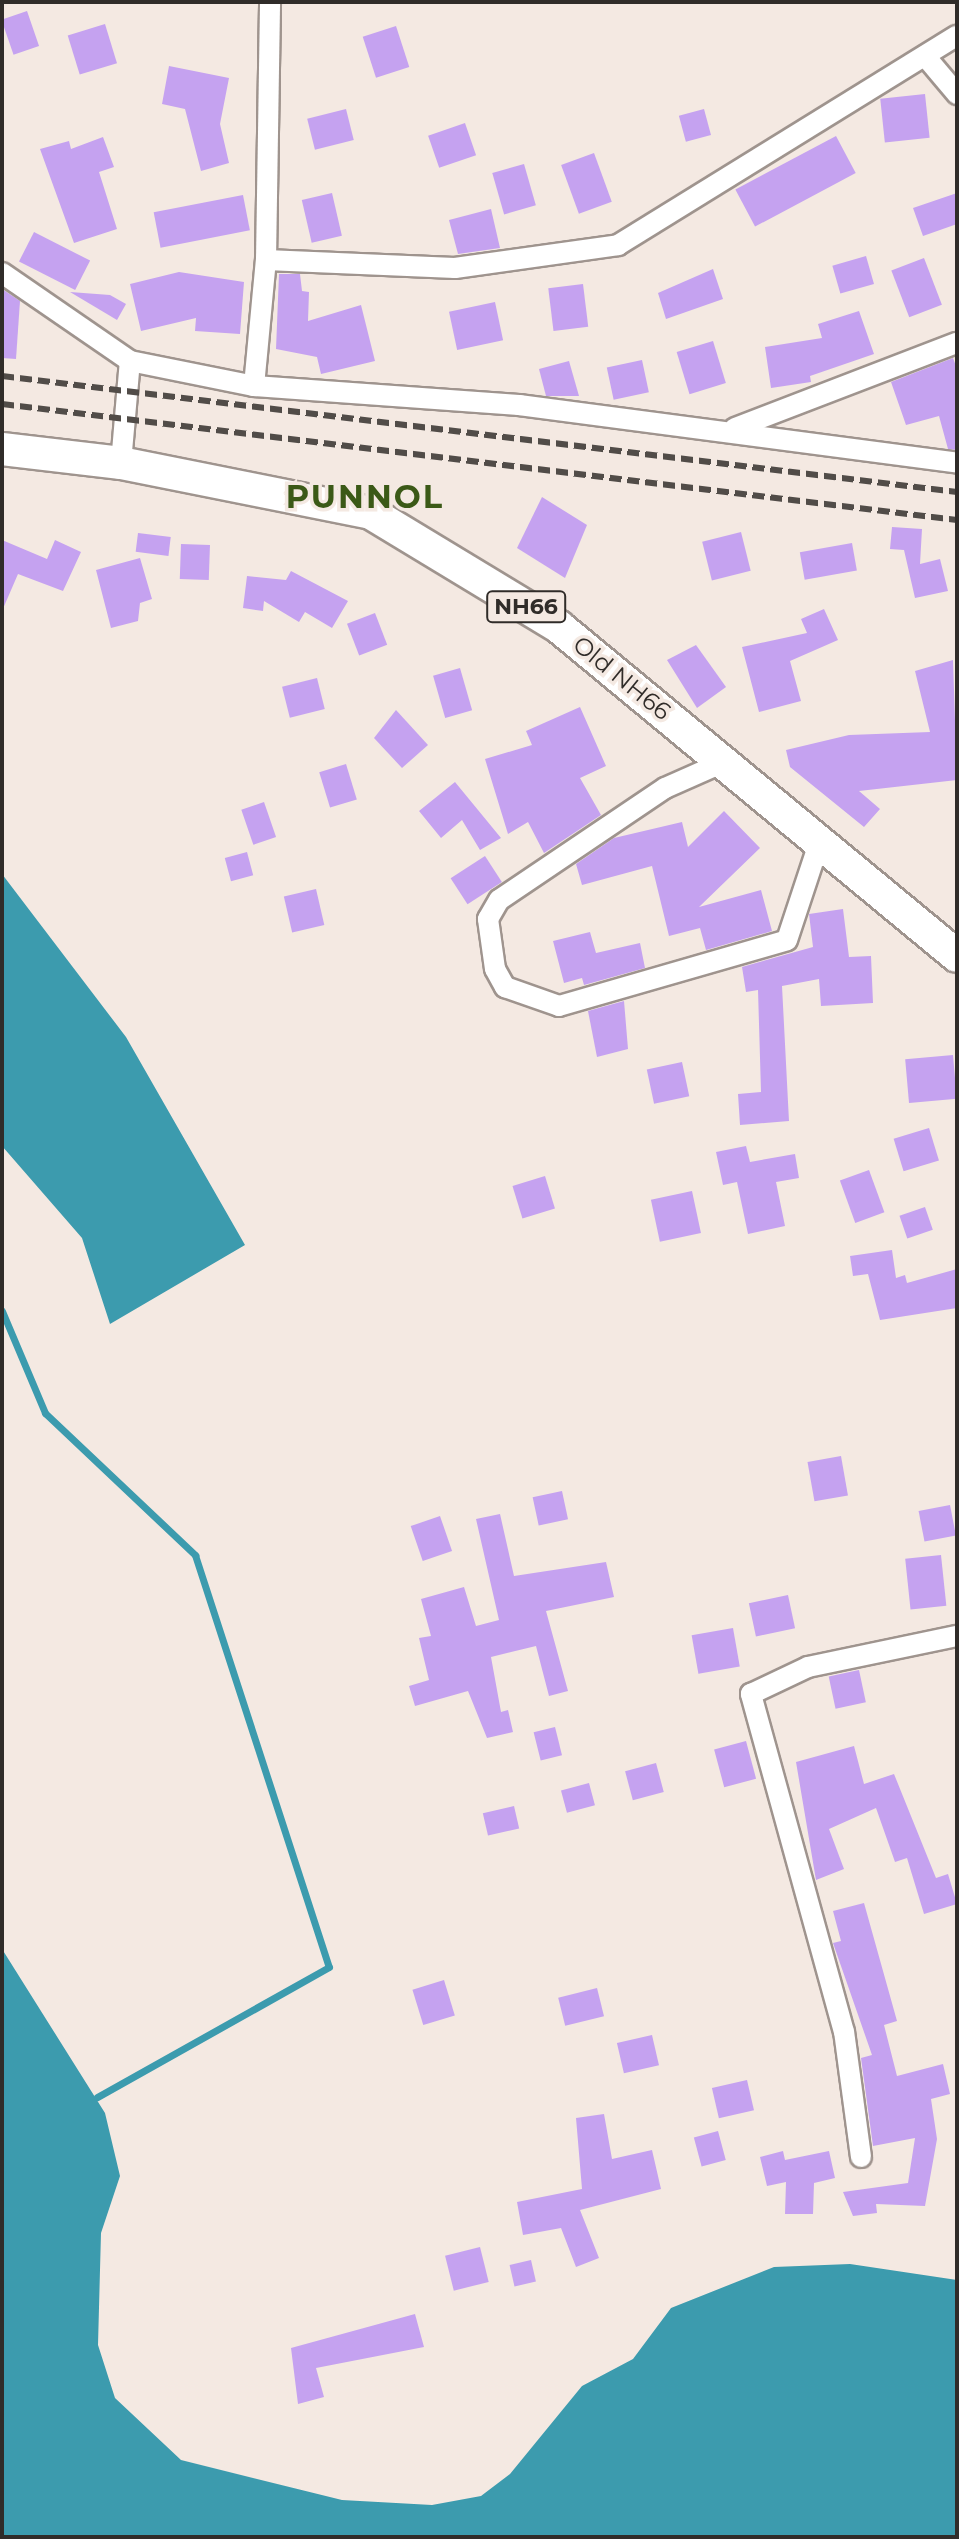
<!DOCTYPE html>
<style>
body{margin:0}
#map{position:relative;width:959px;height:2539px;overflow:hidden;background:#f4e9e2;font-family:Montserrat,sans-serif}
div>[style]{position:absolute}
.water>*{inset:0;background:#3c9bae}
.stream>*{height:7px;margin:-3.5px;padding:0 3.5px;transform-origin:3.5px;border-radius:3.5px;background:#3c9bae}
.building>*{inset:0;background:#c5a2f0;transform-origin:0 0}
.roads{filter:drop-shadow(2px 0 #9f948e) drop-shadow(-2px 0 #9f948e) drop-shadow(0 2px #9f948e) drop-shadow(0 -2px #9f948e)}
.street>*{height:20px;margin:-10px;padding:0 10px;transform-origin:10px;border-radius:10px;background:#fff}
.primary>*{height:32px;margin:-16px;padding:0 16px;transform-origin:16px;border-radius:16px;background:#fff}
.rail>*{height:6px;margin-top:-3px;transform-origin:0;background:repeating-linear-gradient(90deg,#514c48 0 12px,transparent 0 18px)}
span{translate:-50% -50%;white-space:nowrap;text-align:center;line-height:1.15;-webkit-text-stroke:7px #f4e9e2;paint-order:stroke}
.shield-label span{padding:2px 6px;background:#f4e9e2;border:2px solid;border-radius:6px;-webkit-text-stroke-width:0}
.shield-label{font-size:22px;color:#302c29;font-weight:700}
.street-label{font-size:24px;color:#302c29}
.district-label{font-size:32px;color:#3b5917;font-weight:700;letter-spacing:2px}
.frame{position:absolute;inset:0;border:4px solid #302c29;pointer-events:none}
</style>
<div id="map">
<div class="water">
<div style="clip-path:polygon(2px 874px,126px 1037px,245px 1245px,110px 1324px,82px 1238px,2px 1146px)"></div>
<div style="clip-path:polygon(2px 1949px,105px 2113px,120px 2176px,101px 2233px,98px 2345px,115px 2398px,181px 2460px,342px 2500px,432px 2505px,481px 2496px,510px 2474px,582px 2386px,633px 2359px,671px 2308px,774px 2267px,850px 2264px,957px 2280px,957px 2537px,2px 2537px)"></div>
</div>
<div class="stream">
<div style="left:2px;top:1311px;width:111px;rotate:67.1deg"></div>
<div style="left:45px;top:1413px;width:207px;rotate:43.4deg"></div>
<div style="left:195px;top:1555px;width:433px;rotate:72deg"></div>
<div style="left:329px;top:1967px;width:266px;rotate:150.7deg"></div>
</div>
<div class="building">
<div style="left:27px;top:11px;width:37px;height:27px;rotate:71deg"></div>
<div style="left:105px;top:24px;width:41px;height:39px;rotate:73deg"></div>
<div style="left:396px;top:26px;width:43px;height:35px;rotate:72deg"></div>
<div style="clip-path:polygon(169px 66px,229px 78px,220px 124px,229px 163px,201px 171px,185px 109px,162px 104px)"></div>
<div style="left:925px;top:94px;width:44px;height:45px;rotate:84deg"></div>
<div style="left:346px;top:109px;width:32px;height:40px;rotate:76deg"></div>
<div style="left:704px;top:109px;width:27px;height:26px;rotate:75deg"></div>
<div style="left:465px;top:123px;width:34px;height:39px;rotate:71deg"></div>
<div style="left:836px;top:136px;width:42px;height:114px;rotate:62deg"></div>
<div style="clip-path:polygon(103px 137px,114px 167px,99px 172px,117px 229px,74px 243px,40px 149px,69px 141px,71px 149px)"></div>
<div style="left:594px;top:153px;width:52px;height:35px;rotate:70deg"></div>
<div style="left:524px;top:164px;width:43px;height:33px;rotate:74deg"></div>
<div style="left:332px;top:193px;width:44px;height:31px;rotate:77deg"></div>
<div style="clip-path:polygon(957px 193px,957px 224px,923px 236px,913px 208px)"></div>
<div style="left:243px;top:195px;width:36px;height:91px;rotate:79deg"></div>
<div style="clip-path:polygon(491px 209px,500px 248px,458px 254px,449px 220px)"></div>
<div style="left:34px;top:232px;width:63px;height:33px;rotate:27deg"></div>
<div style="left:866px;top:256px;width:29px;height:35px;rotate:74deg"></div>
<div style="left:924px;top:258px;width:50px;height:35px;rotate:69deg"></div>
<div style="clip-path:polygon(713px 269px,723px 299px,666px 319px,658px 293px)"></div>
<div style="clip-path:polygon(179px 272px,244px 282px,240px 334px,195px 331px,196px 318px,141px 331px,130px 284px)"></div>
<div style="clip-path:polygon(279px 274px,300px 274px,302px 291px,309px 292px,308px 321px,361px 305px,375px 361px,321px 374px,317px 357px,276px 349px)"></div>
<div style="left:583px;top:284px;width:43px;height:35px;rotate:83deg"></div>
<div style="clip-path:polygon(2px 289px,20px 301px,16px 359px,2px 358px)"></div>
<div style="clip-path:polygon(70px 292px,110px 295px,126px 304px,117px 320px)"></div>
<div style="left:495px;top:302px;width:39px;height:47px;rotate:78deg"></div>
<div style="clip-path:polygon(859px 311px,874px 354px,810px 376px,811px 382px,771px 388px,765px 347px,822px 338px,818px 324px)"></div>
<div style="left:713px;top:341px;width:44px;height:38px;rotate:73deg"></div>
<div style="clip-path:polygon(953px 358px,957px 369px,957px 450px,948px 449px,939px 416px,906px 425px,891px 382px)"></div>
<div style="left:642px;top:360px;width:33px;height:36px;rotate:78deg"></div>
<div style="clip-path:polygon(569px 361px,579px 396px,546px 396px,539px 369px)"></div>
<div style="clip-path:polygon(542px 497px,587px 525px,565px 578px,517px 548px)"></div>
<div style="clip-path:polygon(892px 527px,922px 529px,920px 564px,940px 559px,948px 591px,915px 598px,904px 550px,890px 549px)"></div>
<div style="left:741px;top:532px;width:40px;height:40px;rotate:76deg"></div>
<div style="left:138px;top:533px;width:33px;height:19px;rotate:7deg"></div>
<div style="clip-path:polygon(2px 540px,47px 559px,55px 540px,81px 552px,63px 591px,18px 574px,2px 611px)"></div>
<div style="left:852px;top:543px;width:28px;height:53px;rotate:80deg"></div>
<div style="left:181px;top:544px;width:29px;height:35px;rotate:2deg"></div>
<div style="clip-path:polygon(140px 558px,152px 599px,140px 603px,138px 621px,111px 628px,96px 570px)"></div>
<div style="clip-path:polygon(291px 571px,348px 601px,332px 628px,305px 612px,299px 622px,264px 601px,263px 611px,243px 608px,247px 576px,286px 580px)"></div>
<div style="clip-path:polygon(824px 609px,838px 640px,790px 661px,801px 701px,759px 712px,742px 647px,807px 633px,801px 619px)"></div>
<div style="left:375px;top:613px;width:34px;height:30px;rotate:69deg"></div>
<div style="clip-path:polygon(696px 645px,726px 687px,697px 708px,667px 660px)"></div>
<div style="clip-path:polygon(953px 660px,957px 780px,859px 791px,880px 809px,864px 827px,790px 767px,786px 750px,849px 735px,930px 732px,915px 671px)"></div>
<div style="left:460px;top:668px;width:44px;height:28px;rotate:74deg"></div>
<div style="left:317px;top:678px;width:32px;height:36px;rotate:76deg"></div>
<div style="clip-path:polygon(580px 707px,606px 766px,580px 778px,601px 815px,544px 853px,528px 822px,508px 834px,485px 759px,532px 745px,526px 731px)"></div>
<div style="clip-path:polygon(396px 710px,428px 745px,402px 768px,374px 738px)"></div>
<div style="left:346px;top:764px;width:37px;height:28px;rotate:73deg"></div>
<div style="clip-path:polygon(455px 782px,501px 838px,480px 850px,462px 820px,441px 838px,419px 811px)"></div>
<div style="left:264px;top:802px;width:37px;height:24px;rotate:71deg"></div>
<div style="clip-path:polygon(724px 811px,760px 848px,699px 907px,761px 890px,772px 931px,706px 950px,700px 928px,669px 936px,652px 866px,582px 885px,576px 864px,614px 838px,682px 822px,688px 847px)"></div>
<div style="left:247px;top:852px;width:24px;height:23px;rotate:75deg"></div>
<div style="left:485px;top:856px;width:31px;height:41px;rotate:57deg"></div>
<div style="left:316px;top:889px;width:37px;height:33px;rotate:77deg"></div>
<div style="clip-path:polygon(843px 909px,849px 957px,871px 956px,873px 1003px,821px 1006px,819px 979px,782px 986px,789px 1121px,740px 1125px,738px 1094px,761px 1092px,758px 990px,746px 992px,742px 967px,813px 947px,809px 914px)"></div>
<div style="clip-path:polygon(590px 932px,596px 953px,640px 943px,645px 968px,584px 985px,582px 978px,564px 983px,553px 941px)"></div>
<div style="clip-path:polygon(624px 1001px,628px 1049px,597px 1057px,588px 1011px)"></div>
<div style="left:953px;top:1055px;width:44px;height:48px;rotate:85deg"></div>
<div style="left:682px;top:1062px;width:35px;height:36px;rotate:78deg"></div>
<div style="left:929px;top:1128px;width:34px;height:37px;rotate:73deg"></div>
<div style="clip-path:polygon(746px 1146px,750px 1162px,795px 1154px,799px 1178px,776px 1182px,785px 1226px,748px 1234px,737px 1182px,723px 1185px,716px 1152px)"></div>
<div style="left:869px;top:1170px;width:45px;height:31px;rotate:70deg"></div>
<div style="left:545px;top:1176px;width:34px;height:34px;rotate:73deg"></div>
<div style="left:692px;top:1191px;width:43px;height:42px;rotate:78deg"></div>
<div style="left:925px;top:1207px;width:24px;height:27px;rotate:71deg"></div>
<div style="clip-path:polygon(892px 1250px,896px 1278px,905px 1275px,907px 1283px,957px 1269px,957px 1308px,880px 1320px,868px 1274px,853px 1276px,850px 1256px)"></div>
<div style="left:841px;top:1456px;width:40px;height:34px;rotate:80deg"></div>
<div style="left:562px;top:1491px;width:29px;height:30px;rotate:78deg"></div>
<div style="left:950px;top:1505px;width:31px;height:32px;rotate:79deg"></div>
<div style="clip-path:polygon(500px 1514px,514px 1576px,606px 1562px,614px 1597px,546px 1611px,568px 1691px,549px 1696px,536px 1646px,491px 1657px,501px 1712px,508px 1710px,513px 1732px,487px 1738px,468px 1691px,415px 1706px,409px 1686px,429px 1680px,419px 1638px,431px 1636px,421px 1599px,464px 1587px,476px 1626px,499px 1620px,476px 1519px)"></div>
<div style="left:440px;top:1516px;width:37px;height:31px;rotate:71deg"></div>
<div style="left:941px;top:1555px;width:51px;height:36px;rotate:84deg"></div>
<div style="left:788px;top:1595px;width:34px;height:40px;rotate:78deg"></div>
<div style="left:733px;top:1628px;width:39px;height:42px;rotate:80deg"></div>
<div style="left:859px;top:1670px;width:33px;height:31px;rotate:78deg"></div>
<div style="left:555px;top:1727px;width:29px;height:22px;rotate:76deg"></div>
<div style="left:746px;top:1741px;width:39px;height:33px;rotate:75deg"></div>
<div style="clip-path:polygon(854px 1746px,864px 1784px,894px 1774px,936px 1878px,948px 1874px,957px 1904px,924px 1914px,907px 1858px,895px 1862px,876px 1808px,829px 1829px,844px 1869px,816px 1880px,796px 1762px)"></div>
<div style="left:656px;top:1763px;width:30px;height:32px;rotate:75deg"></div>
<div style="left:589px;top:1783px;width:23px;height:29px;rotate:75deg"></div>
<div style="left:514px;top:1806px;width:23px;height:32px;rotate:77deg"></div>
<div style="clip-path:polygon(864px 1903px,897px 2021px,884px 2025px,897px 2076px,943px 2064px,950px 2094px,931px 2099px,937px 2139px,925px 2206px,876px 2204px,877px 2213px,853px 2216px,843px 2192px,908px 2183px,915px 2138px,873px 2146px,861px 2058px,872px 2055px,833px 1943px,841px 1941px,833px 1911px)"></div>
<div style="left:444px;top:1980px;width:37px;height:33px;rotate:73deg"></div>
<div style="left:597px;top:1988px;width:29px;height:40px;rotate:76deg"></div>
<div style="left:652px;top:2035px;width:31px;height:36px;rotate:77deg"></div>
<div style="left:747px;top:2080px;width:31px;height:36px;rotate:77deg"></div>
<div style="clip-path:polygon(604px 2114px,612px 2159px,652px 2150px,661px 2189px,580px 2210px,599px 2258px,576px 2267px,561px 2228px,523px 2235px,517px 2202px,582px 2189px,576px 2118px)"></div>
<div style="left:718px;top:2131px;width:30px;height:25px;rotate:75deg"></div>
<div style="clip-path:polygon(783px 2151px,785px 2160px,829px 2151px,835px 2178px,814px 2183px,813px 2214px,785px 2214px,786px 2182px,767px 2186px,760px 2157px)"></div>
<div style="left:480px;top:2247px;width:36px;height:36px;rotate:76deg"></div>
<div style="left:531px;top:2260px;width:22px;height:22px;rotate:77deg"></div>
<div style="clip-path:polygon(415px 2314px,424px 2347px,316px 2368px,324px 2397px,298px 2404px,291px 2348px)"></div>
</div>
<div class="roads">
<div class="street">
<div style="left:925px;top:56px;width:50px;rotate:49.9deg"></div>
<div style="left:266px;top:260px;width:258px;rotate:-89.1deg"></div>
<div style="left:2px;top:273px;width:155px;rotate:34.5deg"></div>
<div style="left:130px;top:361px;width:126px;rotate:11.4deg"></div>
<div style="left:254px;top:386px;width:127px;rotate:-84.6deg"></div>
<div style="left:266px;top:260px;width:189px;rotate:2.4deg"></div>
<div style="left:455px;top:268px;width:165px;rotate:-8deg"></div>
<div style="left:618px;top:245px;width:398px;rotate:-31.7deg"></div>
<div style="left:254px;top:386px;width:266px;rotate:4.1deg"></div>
<div style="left:519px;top:405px;width:442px;rotate:7.5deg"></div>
<div style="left:735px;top:428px;width:238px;rotate:-21deg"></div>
<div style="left:121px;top:463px;width:102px;rotate:-85deg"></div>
<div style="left:724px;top:762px;width:64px;rotate:156.2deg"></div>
<div style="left:665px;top:788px;width:200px;rotate:146deg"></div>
<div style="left:499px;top:900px;width:22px;rotate:120deg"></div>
<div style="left:488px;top:919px;width:50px;rotate:82deg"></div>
<div style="left:495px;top:969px;width:21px;rotate:61deg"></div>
<div style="left:505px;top:987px;width:57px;rotate:19.4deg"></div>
<div style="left:559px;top:1006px;width:237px;rotate:-16.1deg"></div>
<div style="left:787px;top:940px;width:102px;rotate:-71.7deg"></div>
<div style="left:861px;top:2157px;width:126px;rotate:-97.7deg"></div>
<div style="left:844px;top:2032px;width:351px;rotate:-105.4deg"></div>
<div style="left:751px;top:1694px;width:63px;rotate:-25.3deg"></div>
<div style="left:808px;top:1667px;width:152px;rotate:-11.8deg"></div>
</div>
<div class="primary">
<div style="left:2px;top:449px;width:120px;rotate:6.7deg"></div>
<div style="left:121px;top:463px;width:255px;rotate:11.3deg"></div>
<div style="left:371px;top:513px;width:220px;rotate:31.2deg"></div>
<div style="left:559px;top:627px;width:516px;rotate:39.58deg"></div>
</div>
</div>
<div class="rail">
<div style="left:2px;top:376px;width:962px;rotate:6.93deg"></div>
<div style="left:2px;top:404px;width:962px;rotate:6.93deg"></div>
</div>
<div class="shield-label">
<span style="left:526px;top:607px">NH66</span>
</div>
<div class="street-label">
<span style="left:622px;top:678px;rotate:39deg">Old NH66</span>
</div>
<div class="district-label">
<span style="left:365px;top:497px">PUNNOL</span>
</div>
<div class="frame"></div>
</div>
